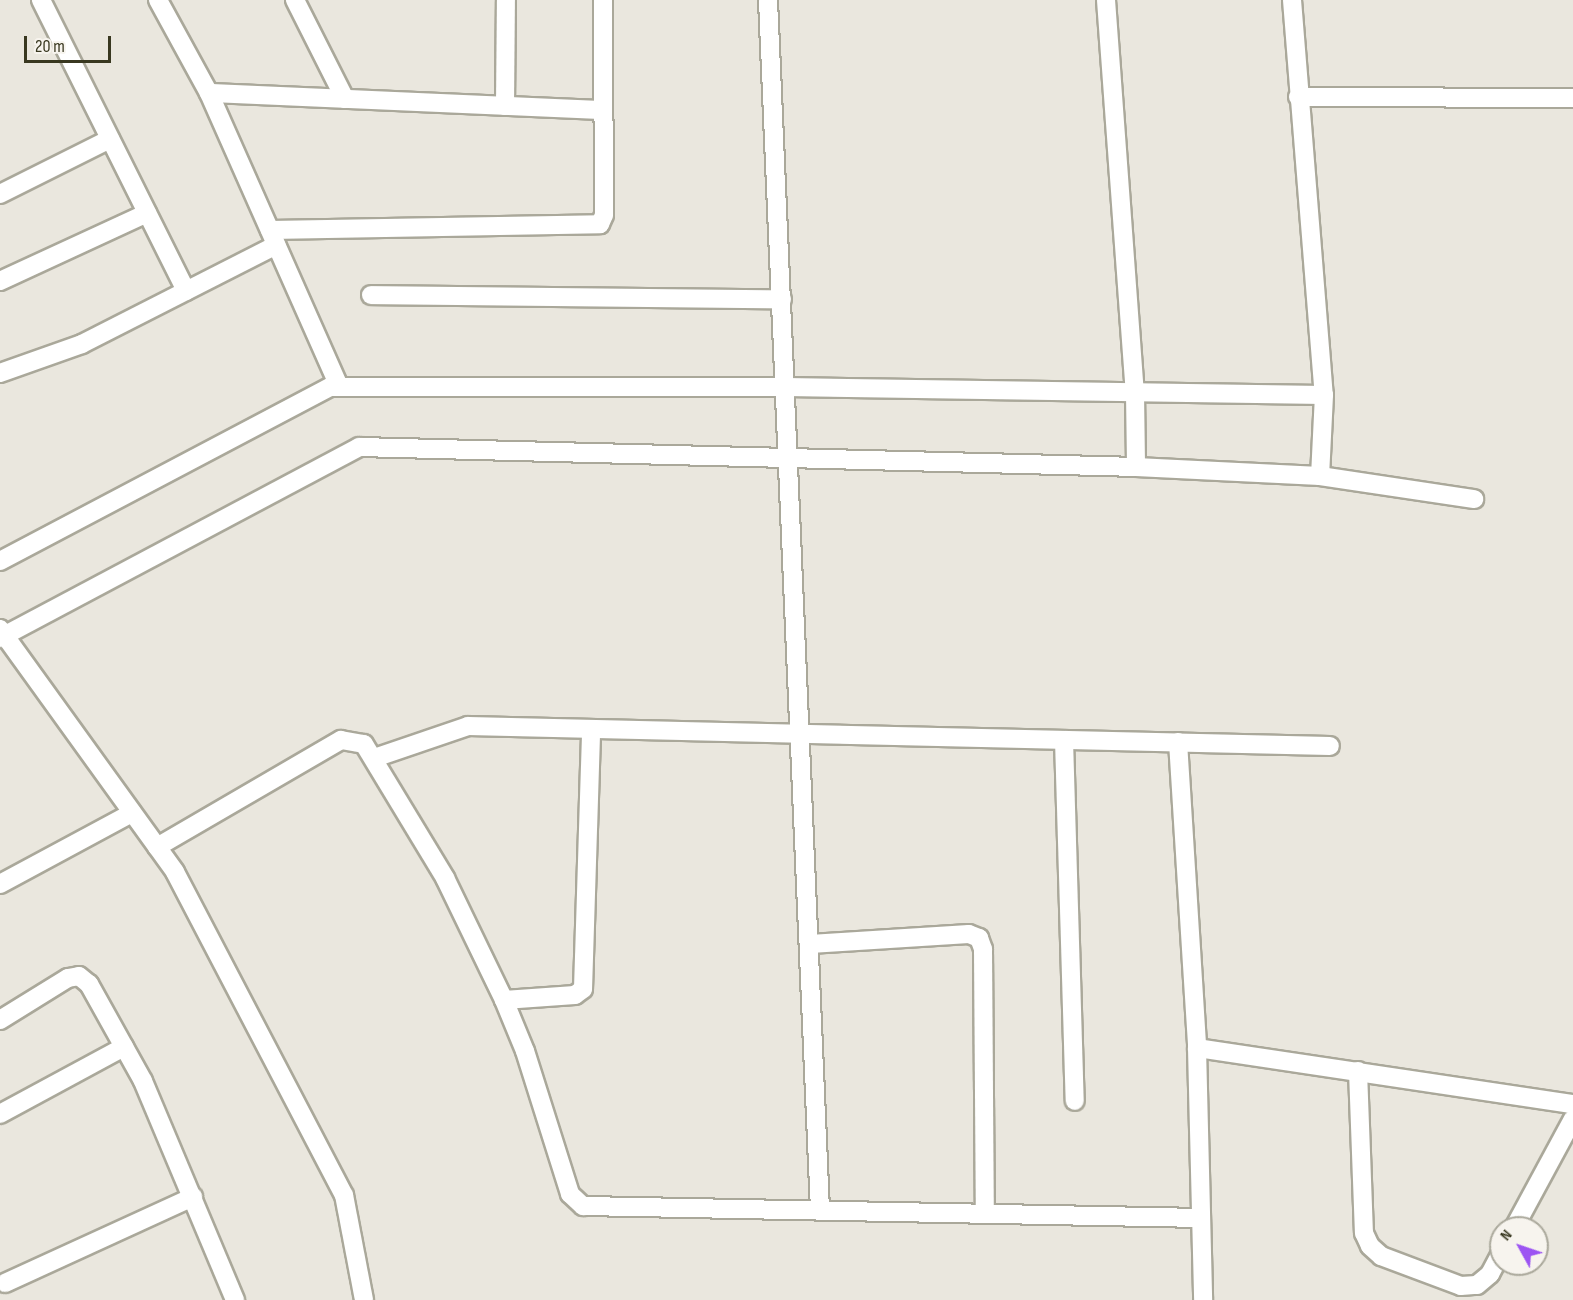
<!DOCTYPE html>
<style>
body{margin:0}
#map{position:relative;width:1573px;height:1300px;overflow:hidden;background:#eae7de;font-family:"Sofia Sans Condensed",sans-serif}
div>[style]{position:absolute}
.roads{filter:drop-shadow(2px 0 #aaa89a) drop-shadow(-2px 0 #aaa89a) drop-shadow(0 2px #aaa89a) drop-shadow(0 -2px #aaa89a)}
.minor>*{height:18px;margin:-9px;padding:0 9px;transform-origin:9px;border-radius:9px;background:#fff}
span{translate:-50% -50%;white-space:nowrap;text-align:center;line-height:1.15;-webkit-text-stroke:4.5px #f7f4ee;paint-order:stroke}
.north{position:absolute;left:1489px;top:1216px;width:60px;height:60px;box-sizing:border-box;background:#f7f4ee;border:2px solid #aba99c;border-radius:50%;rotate:310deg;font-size:16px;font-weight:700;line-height:24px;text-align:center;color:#393820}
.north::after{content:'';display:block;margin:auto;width:21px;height:27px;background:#9c54f2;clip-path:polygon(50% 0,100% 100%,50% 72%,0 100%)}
.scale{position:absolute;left:24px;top:36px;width:87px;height:27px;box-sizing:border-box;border:3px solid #393820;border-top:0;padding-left:8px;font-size:18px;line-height:21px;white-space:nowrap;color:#393820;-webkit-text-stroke:4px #f7f4ee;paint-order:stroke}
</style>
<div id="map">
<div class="roads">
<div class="minor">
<div style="left:41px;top:0;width:325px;rotate:63.5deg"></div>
<div style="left:158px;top:0;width:106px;rotate:61.3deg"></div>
<div style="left:209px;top:93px;width:321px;rotate:66.1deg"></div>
<div style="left:295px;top:0;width:111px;rotate:63.2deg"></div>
<div style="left:768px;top:0;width:1212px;rotate:87.54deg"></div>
<div style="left:1106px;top:0;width:394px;rotate:85.8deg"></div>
<div style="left:1135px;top:393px;width:74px;rotate:89.2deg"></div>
<div style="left:1292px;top:0;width:396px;rotate:85.4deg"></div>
<div style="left:1324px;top:395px;width:81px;rotate:92.8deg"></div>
<div style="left:209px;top:93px;width:394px;rotate:2.5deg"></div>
<div style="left:1298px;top:97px;width:275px;rotate:0.2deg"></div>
<div style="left:505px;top:106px;width:106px;rotate:-89.5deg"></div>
<div style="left:0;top:194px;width:123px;rotate:-26.6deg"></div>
<div style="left:270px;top:230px;width:330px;rotate:-1deg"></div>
<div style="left:600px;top:224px;width:10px;rotate:-66deg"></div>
<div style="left:604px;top:215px;width:215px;rotate:-90.3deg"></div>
<div style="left:0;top:281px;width:162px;rotate:-24.8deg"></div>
<div style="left:371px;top:295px;width:411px;rotate:0.6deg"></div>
<div style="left:0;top:373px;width:87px;rotate:-19.5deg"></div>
<div style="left:82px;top:344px;width:218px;rotate:-27deg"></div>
<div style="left:0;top:561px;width:373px;rotate:-27.8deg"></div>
<div style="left:330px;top:387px;width:456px"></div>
<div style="left:786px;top:387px;width:538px;rotate:0.85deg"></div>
<div style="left:0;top:629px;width:299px;rotate:54.2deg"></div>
<div style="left:175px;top:872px;width:365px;rotate:62.4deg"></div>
<div style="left:344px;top:1195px;width:107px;rotate:79.2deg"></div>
<div style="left:0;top:638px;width:407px;rotate:-28deg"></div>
<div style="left:359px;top:447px;width:777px;rotate:1.47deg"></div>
<div style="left:1136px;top:467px;width:184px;rotate:2.8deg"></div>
<div style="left:1320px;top:476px;width:156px;rotate:8.5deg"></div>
<div style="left:1064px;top:740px;width:361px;rotate:88.3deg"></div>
<div style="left:1178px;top:742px;width:307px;rotate:86.4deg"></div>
<div style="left:1197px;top:1048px;width:252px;rotate:88.6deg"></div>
<div style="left:374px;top:758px;width:99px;rotate:-18.8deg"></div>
<div style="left:468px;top:726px;width:862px;rotate:1.33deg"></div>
<div style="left:157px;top:847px;width:213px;rotate:-30.2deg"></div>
<div style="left:341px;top:740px;width:23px;rotate:10deg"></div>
<div style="left:364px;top:744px;width:157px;rotate:58.8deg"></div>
<div style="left:445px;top:878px;width:136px;rotate:64.2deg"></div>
<div style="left:504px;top:1000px;width:55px;rotate:67.6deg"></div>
<div style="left:525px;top:1051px;width:150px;rotate:72.5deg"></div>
<div style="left:570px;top:1194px;width:18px;rotate:43deg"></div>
<div style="left:583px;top:1206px;width:618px;rotate:1.11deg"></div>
<div style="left:0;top:884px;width:150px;rotate:-28.3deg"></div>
<div style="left:810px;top:944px;width:159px;rotate:-3.6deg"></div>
<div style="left:969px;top:934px;width:11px;rotate:22deg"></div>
<div style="left:979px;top:938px;width:12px;rotate:70deg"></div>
<div style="left:983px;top:949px;width:265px;rotate:89.6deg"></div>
<div style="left:504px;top:1000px;width:71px;rotate:-4deg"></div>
<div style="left:575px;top:995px;width:10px;rotate:-37deg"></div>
<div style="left:583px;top:989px;width:260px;rotate:-88.2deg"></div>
<div style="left:0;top:1020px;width:80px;rotate:-31.7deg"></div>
<div style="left:68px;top:978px;width:11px;rotate:-10deg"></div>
<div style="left:79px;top:976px;width:13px;rotate:39deg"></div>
<div style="left:89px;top:984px;width:111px;rotate:60.9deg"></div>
<div style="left:143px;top:1081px;width:238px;rotate:67.2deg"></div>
<div style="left:1197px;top:1048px;width:380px;rotate:8.5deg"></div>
<div style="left:1358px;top:1071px;width:162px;rotate:87.9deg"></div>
<div style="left:1364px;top:1233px;width:14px;rotate:65deg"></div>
<div style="left:1370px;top:1246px;width:15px;rotate:42deg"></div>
<div style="left:1381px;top:1256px;width:85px;rotate:20.6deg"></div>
<div style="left:1461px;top:1286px;width:16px;rotate:-4deg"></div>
<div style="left:1477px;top:1285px;width:17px;rotate:-40deg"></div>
<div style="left:1490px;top:1274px;width:24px;rotate:-62deg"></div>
<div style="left:0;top:1114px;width:141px;rotate:-28.4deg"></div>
<div style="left:1514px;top:1228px;width:124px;rotate:-61.6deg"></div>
<div style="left:5px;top:1283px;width:207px;rotate:-24.6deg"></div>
</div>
</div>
<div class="north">N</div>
<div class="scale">20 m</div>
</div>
